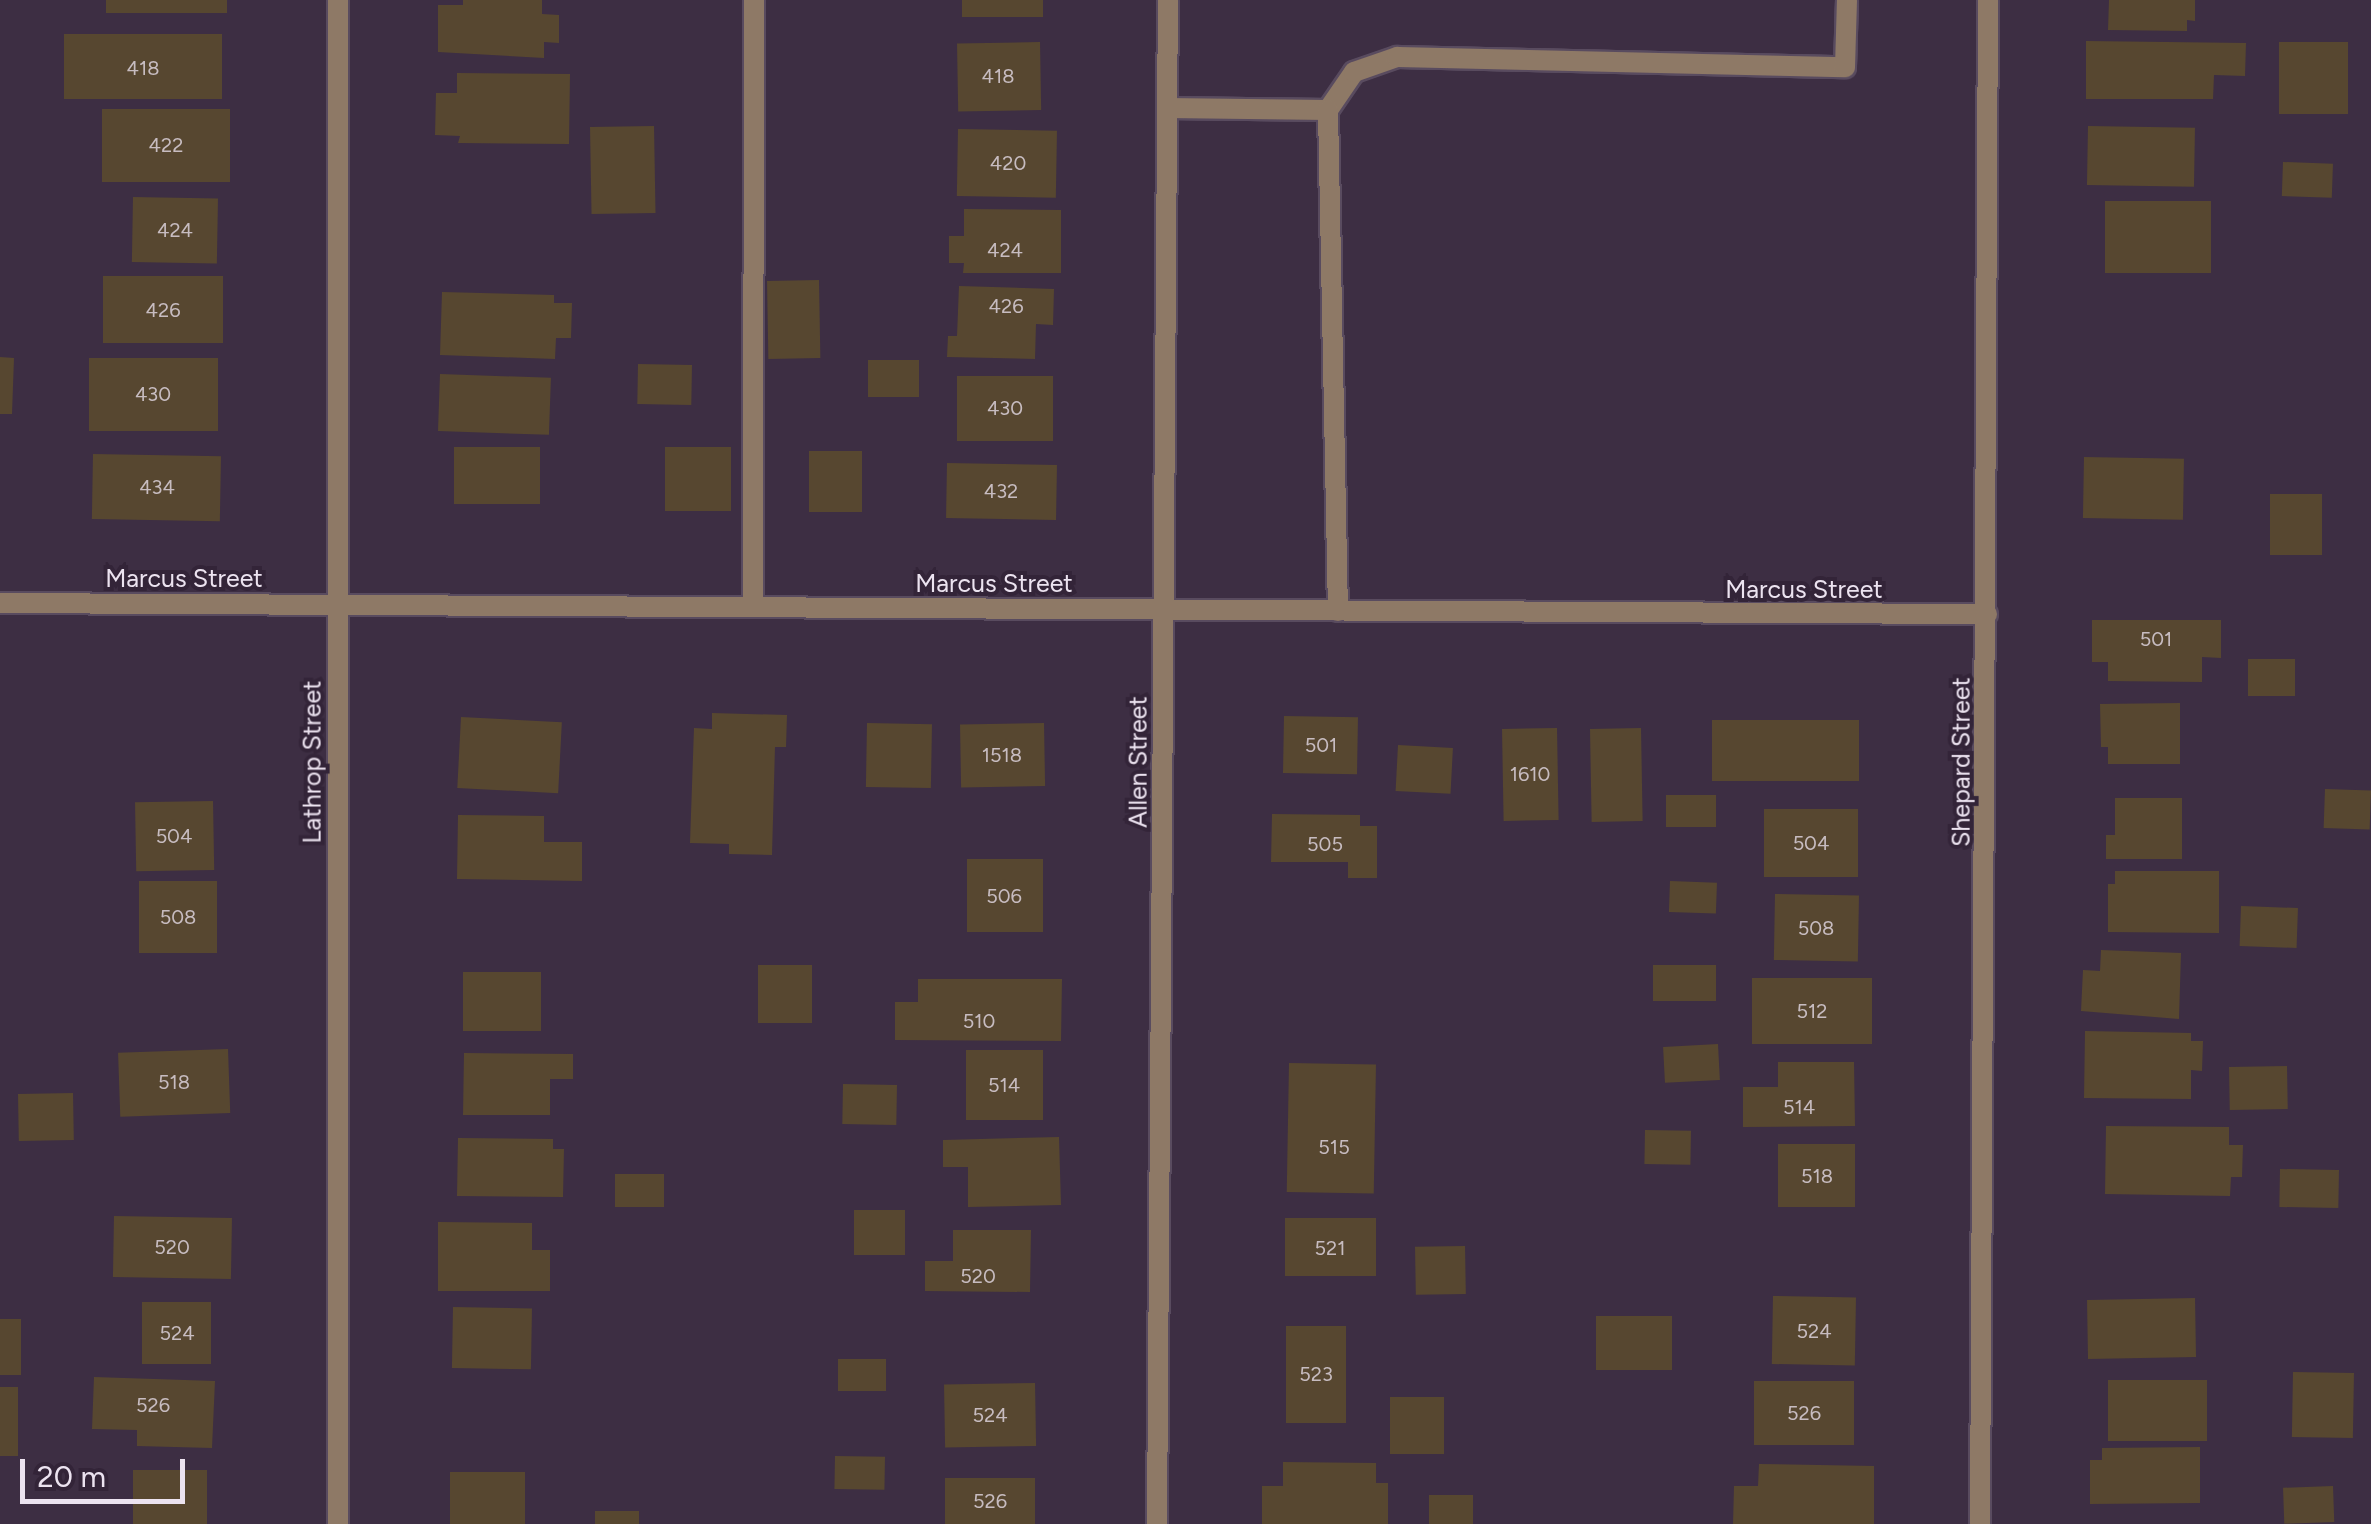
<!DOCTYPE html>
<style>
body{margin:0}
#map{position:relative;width:2371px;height:1524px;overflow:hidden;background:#3d2e43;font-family:Figtree,sans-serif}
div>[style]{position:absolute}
.building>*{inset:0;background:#574730;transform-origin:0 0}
.roads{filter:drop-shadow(2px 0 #594b5f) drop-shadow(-2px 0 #594b5f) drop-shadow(0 2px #594b5f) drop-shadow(0 -2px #594b5f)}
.lane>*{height:20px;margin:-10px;padding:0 10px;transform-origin:10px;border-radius:10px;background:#8e7966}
.street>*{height:20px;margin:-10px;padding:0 10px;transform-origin:10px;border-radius:10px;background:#8e7966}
span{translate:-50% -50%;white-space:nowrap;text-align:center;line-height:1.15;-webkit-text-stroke:8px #332438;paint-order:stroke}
.number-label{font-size:20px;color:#c7bcc0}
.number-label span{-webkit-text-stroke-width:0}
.street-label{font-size:25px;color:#ece3f0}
.scale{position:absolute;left:20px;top:1459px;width:165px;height:45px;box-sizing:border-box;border:5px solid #ece3f0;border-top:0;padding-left:12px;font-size:30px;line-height:35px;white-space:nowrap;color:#ece3f0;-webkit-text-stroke:8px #332438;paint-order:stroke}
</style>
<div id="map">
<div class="building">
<div style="left:106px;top:0;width:121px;height:13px"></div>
<div style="clip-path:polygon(463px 0,542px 0,542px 14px,559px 15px,559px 43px,544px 42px,544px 58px,438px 52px,438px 5px,463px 5px)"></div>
<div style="left:962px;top:0;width:81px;height:17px"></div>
<div style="clip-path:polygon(2109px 0,2195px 0,2195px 21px,2187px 20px,2187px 31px,2108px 30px)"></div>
<div style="left:222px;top:34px;width:65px;height:158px;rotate:90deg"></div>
<div style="clip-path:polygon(2086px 41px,2246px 43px,2245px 76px,2214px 75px,2213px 99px,2086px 99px)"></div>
<div style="left:1040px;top:42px;width:68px;height:83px;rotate:89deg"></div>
<div style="left:2279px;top:42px;width:69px;height:72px"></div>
<div style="clip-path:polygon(457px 73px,570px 74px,569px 144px,458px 143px,460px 136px,435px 135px,436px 93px,457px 93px)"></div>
<div style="left:102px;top:109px;width:128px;height:73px"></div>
<div style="left:654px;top:126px;width:87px;height:64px;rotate:89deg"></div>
<div style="left:2088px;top:126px;width:107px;height:59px;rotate:1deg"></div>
<div style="left:958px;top:129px;width:99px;height:67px;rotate:1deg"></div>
<div style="left:2283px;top:162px;width:50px;height:34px;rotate:2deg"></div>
<div style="left:133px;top:197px;width:85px;height:65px;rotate:1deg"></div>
<div style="left:2105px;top:201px;width:106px;height:72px"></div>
<div style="clip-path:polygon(964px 209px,1061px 210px,1061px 273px,963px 273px,964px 263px,949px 263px,949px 236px,964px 236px)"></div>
<div style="left:103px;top:276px;width:120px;height:67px"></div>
<div style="left:819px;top:280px;width:78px;height:52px;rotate:89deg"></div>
<div style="clip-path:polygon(959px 286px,1054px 289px,1053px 325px,1036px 324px,1035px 359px,947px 357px,948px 336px,957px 336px)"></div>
<div style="clip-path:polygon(442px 292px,554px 295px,554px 303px,572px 303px,571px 338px,556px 338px,555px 359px,440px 355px)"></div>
<div style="clip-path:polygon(0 357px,14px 358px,12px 414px,0 414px)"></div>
<div style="left:89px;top:358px;width:129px;height:73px"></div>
<div style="left:868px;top:360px;width:51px;height:37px"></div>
<div style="left:638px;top:364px;width:54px;height:40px;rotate:1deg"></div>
<div style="left:440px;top:374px;width:111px;height:57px;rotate:2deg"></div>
<div style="left:957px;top:376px;width:96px;height:65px"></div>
<div style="left:454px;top:447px;width:86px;height:57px"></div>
<div style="left:665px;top:447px;width:66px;height:64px"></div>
<div style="left:809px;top:451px;width:53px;height:61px"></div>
<div style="left:93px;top:454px;width:128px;height:65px;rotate:1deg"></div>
<div style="left:2084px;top:457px;width:100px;height:61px;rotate:1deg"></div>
<div style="left:947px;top:463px;width:110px;height:55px;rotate:1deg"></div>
<div style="left:2270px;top:494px;width:52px;height:61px"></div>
<div style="clip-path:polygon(2092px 620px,2221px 620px,2221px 658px,2202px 657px,2202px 682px,2108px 681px,2108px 662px,2092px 662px)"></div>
<div style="left:2248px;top:659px;width:47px;height:37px"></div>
<div style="clip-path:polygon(2180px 703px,2180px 764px,2108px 764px,2108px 747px,2101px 747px,2100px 704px)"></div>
<div style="clip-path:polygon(712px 713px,787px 715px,786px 747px,775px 747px,772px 855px,729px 854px,729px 844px,690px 843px,694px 728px,712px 729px)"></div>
<div style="left:1284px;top:716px;width:74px;height:57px;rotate:1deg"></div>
<div style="left:461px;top:717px;width:101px;height:71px;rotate:3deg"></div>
<div style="left:1712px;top:720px;width:147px;height:61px"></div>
<div style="left:867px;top:723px;width:65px;height:64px;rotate:1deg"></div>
<div style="left:1044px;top:723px;width:63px;height:84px;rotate:89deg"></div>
<div style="left:1557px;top:728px;width:92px;height:55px;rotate:89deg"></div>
<div style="left:1641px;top:728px;width:93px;height:51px;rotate:89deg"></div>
<div style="left:1398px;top:745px;width:55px;height:46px;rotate:3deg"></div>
<div style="left:2325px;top:789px;width:46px;height:39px;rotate:2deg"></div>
<div style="left:1666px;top:795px;width:50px;height:32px"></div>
<div style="clip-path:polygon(2115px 798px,2182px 798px,2182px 859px,2106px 859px,2106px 835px,2115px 835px)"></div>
<div style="left:213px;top:801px;width:69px;height:78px;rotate:89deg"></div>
<div style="left:1764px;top:809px;width:94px;height:68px"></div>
<div style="clip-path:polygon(1272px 814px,1360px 815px,1360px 826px,1377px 826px,1377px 878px,1348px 878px,1348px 862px,1271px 862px)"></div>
<div style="clip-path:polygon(458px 815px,544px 816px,544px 842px,582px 842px,582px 881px,457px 879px)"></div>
<div style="left:967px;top:859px;width:76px;height:73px"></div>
<div style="clip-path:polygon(2115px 871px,2219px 871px,2219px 933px,2108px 932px,2108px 884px,2115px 884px)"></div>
<div style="left:139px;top:881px;width:78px;height:72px"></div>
<div style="left:1670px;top:881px;width:47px;height:31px;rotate:2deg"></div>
<div style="left:1775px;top:894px;width:84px;height:66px;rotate:1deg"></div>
<div style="left:2241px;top:906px;width:57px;height:40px;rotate:2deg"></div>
<div style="clip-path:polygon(2101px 950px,2181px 953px,2179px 1019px,2081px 1011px,2083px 970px,2100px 971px)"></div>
<div style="left:758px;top:965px;width:54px;height:58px"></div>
<div style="left:1653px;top:965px;width:63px;height:36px"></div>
<div style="left:541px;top:972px;width:59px;height:78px;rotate:90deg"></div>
<div style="left:1752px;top:978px;width:120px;height:66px"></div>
<div style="clip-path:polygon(918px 979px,1062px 979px,1061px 1041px,895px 1040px,895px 1002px,918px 1002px)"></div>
<div style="clip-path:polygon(2085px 1031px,2191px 1033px,2191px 1041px,2203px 1041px,2202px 1071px,2191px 1070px,2191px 1099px,2084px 1098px)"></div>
<div style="left:1718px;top:1044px;width:36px;height:55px;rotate:87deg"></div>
<div style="left:228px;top:1049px;width:64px;height:110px;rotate:88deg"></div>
<div style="left:966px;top:1050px;width:77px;height:70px"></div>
<div style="clip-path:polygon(464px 1053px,573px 1054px,573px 1079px,550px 1079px,550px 1115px,463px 1115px)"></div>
<div style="clip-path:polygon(1778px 1062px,1854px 1062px,1855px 1126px,1743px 1127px,1743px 1087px,1778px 1087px)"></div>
<div style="left:1289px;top:1063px;width:87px;height:129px;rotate:1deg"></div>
<div style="left:2287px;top:1066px;width:43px;height:58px;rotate:89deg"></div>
<div style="left:843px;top:1084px;width:54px;height:40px;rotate:1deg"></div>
<div style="left:73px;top:1093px;width:47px;height:55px;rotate:89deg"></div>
<div style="clip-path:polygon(2106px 1126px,2229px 1127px,2229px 1145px,2243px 1145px,2242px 1177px,2231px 1177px,2230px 1196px,2105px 1194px)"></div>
<div style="left:1645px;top:1130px;width:46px;height:34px;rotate:1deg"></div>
<div style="clip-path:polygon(1059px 1137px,1061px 1205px,968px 1207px,968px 1167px,943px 1167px,943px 1140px)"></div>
<div style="clip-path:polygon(458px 1138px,553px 1139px,553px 1149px,564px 1149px,563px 1197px,457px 1196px)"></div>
<div style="left:1855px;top:1144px;width:63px;height:77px;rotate:90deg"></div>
<div style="left:2280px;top:1169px;width:59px;height:38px;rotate:1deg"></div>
<div style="left:615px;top:1174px;width:49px;height:33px"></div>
<div style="left:854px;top:1210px;width:51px;height:45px"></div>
<div style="left:114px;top:1216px;width:118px;height:61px;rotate:1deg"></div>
<div style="left:1376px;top:1218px;width:58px;height:91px;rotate:90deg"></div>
<div style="clip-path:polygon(438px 1222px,532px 1223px,532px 1250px,550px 1250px,550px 1291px,438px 1291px)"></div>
<div style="clip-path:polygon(953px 1230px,1031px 1230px,1030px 1292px,925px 1291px,925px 1261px,953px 1261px)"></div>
<div style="left:1465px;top:1246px;width:48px;height:50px;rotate:89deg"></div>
<div style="left:1773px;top:1296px;width:83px;height:68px;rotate:1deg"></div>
<div style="left:2195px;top:1298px;width:59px;height:108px;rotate:89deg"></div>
<div style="left:211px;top:1302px;width:62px;height:69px;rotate:90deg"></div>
<div style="left:453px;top:1307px;width:79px;height:61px;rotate:1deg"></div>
<div style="left:1596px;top:1316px;width:76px;height:54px"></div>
<div style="left:0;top:1319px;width:21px;height:56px"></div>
<div style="left:1286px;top:1326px;width:60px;height:97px"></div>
<div style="left:838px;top:1359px;width:48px;height:32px"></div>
<div style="left:2293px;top:1372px;width:61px;height:65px;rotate:1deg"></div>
<div style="clip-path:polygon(94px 1377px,215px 1381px,212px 1448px,137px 1446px,137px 1430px,92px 1429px)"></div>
<div style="left:2108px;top:1380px;width:99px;height:61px"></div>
<div style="left:1754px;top:1381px;width:100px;height:64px"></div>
<div style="left:1035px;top:1383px;width:63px;height:91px;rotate:89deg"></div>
<div style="left:0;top:1387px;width:18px;height:69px"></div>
<div style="left:1390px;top:1397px;width:54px;height:57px"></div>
<div style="clip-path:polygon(2200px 1447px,2200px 1503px,2090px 1504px,2090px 1460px,2102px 1460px,2102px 1448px)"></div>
<div style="left:835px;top:1456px;width:50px;height:33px;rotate:1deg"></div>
<div style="clip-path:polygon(1283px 1462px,1376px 1463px,1376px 1483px,1388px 1483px,1388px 1524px,1262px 1524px,1262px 1486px,1283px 1486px)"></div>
<div style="clip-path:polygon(1759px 1464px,1874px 1466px,1874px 1524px,1733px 1524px,1734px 1486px,1758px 1486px)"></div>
<div style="left:133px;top:1470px;width:74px;height:54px"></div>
<div style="left:525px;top:1472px;width:52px;height:75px;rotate:90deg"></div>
<div style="left:945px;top:1478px;width:90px;height:46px"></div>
<div style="left:2333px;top:1486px;width:36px;height:50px;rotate:88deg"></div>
<div style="left:1429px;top:1495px;width:44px;height:29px"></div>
<div style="left:639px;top:1511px;width:13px;height:44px;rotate:90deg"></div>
</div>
<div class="roads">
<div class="lane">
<div style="left:1167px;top:108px;width:161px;rotate:0.7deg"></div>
<div style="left:1328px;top:110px;width:46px;rotate:-55.6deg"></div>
<div style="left:1354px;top:72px;width:46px;rotate:-19.2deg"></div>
<div style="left:1397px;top:57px;width:448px;rotate:1.3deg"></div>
<div style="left:1845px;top:67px;width:67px;rotate:-88.3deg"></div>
<div style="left:1328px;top:110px;width:501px;rotate:88.86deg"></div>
<div style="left:753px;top:607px;width:607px;rotate:-89.91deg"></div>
</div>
<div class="street">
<div style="left:0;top:603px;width:1987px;rotate:0.32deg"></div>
<div style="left:338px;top:1524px;width:1524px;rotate:-90deg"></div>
<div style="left:1157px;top:1524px;width:1524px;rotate:-89.59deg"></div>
<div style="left:1980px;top:1524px;width:1524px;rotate:-89.7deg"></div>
</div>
</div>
<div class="number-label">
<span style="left:143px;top:68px">418</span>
<span style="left:998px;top:76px">418</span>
<span style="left:166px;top:145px">422</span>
<span style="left:1008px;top:163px">420</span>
<span style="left:175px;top:230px">424</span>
<span style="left:1005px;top:250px">424</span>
<span style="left:1006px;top:306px">426</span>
<span style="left:163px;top:310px">426</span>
<span style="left:153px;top:394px">430</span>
<span style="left:1005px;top:408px">430</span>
<span style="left:157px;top:487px">434</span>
<span style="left:1001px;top:491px">432</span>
<span style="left:2156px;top:639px">501</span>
<span style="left:1321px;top:745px">501</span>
<span style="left:1002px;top:755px">1518</span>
<span style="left:1530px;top:774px">1610</span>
<span style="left:174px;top:836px">504</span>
<span style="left:1811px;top:843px">504</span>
<span style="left:1325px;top:844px">505</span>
<span style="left:1004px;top:896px">506</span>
<span style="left:178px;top:917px">508</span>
<span style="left:1816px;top:928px">508</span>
<span style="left:1812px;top:1011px">512</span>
<span style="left:979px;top:1021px">510</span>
<span style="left:174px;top:1082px">518</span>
<span style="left:1004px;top:1085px">514</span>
<span style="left:1799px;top:1107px">514</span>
<span style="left:1334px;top:1147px">515</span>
<span style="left:1817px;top:1176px">518</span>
<span style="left:172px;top:1247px">520</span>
<span style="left:1330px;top:1248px">521</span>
<span style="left:978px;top:1276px">520</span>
<span style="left:1814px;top:1331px">524</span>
<span style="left:177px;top:1333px">524</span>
<span style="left:1316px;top:1374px">523</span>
<span style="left:153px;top:1405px">526</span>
<span style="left:1804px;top:1413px">526</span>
<span style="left:990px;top:1415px">524</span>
<span style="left:990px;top:1501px">526</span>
</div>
<div class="street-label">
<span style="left:184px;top:578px">Marcus Street</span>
<span style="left:994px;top:583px">Marcus Street</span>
<span style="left:1804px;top:589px">Marcus Street</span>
<span style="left:312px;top:762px;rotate:-90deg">Lathrop Street</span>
<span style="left:1138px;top:762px;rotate:-90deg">Allen Street</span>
<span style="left:1961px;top:762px;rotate:-90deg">Shepard Street</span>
</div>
<div class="scale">20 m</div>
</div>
